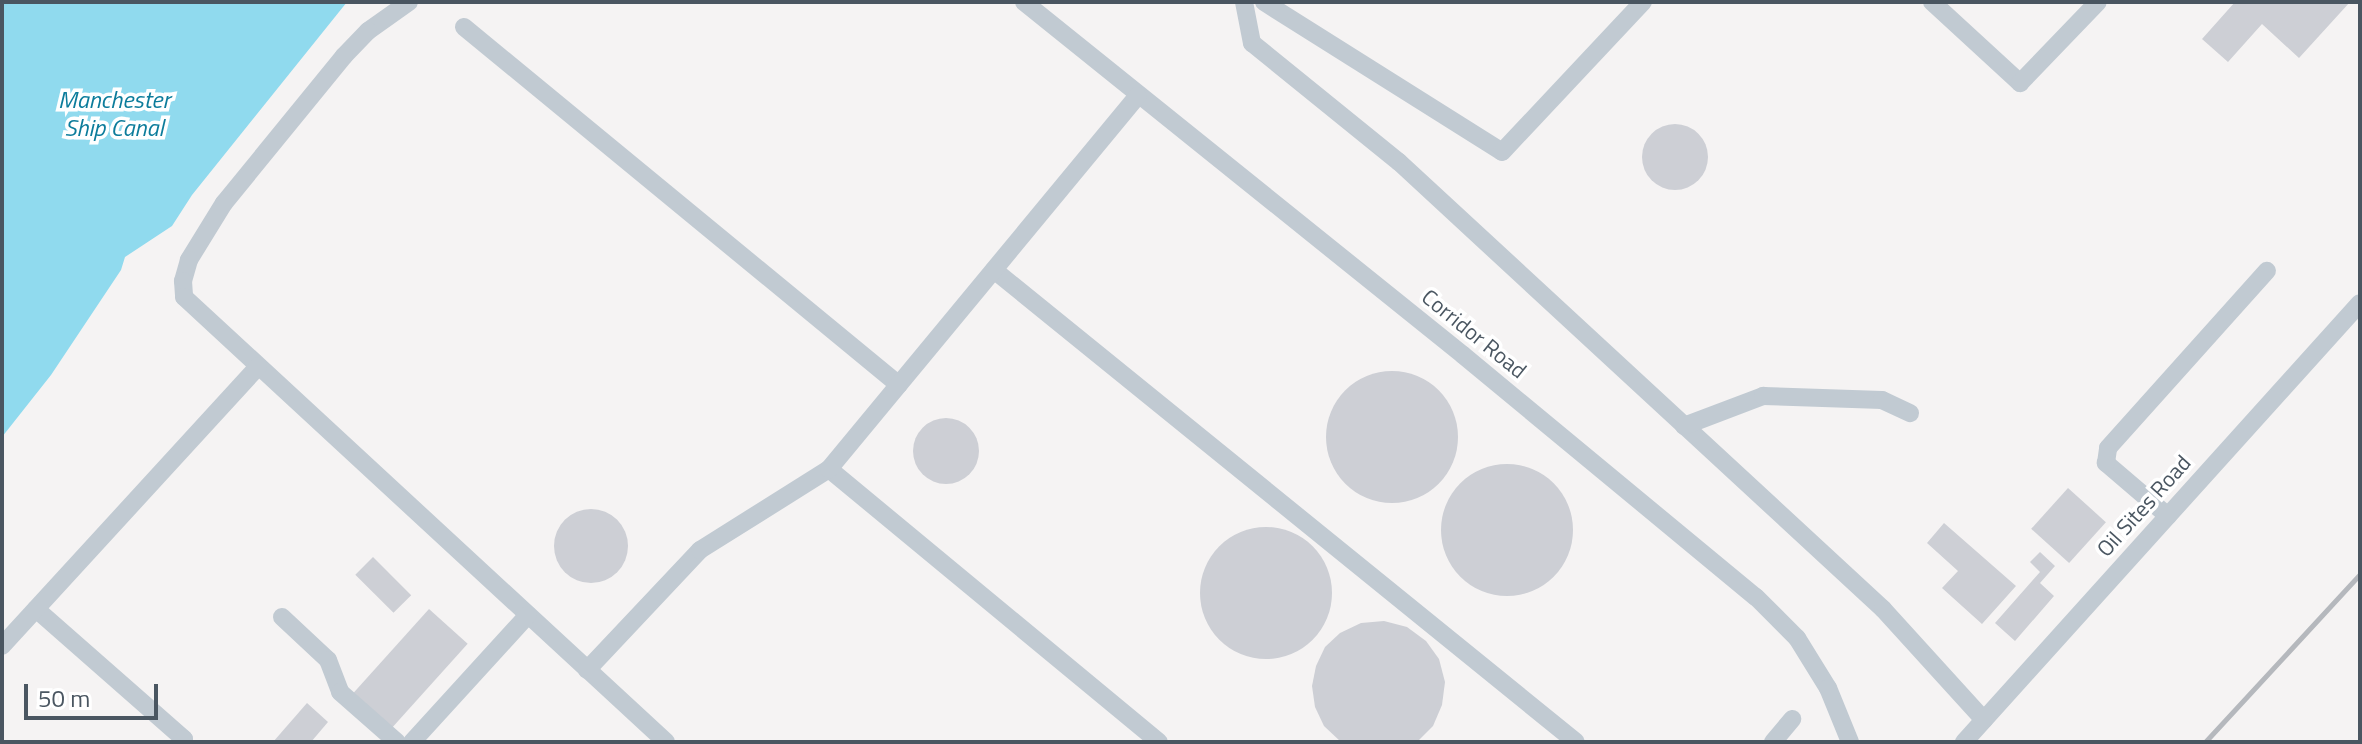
<!DOCTYPE html>
<style>
body{margin:0}
#map{position:relative;width:2362px;height:744px;overflow:hidden;background:#f5f3f3;font-family:"Titillium Web",sans-serif}
div>[style]{position:absolute}
.water>*{inset:0;background:#90daee}
.building>*{inset:0;background:#cdcfd5;transform-origin:0 0}
.round{border-radius:50%}
.minor>*{height:18px;margin:-9px;padding:0 9px;transform-origin:9px;border-radius:9px;background:#c1cad2}
.rail>*{height:5px;margin:-2.5px;padding:0 2.5px;transform-origin:2.5px;border-radius:2.5px;background:#b5b8bd}
span{translate:-50% -50%;white-space:nowrap;text-align:center;line-height:1.15;-webkit-text-stroke:7px #fff;paint-order:stroke}
.street-label{font-size:22px;color:#4a5661}
.water-label{font-size:24px;color:#0c7c9b;font-style:italic}
.frame{position:absolute;inset:0;border:4px solid #4a5661;pointer-events:none}
.scale{position:absolute;left:24px;top:684px;width:134px;height:36px;box-sizing:border-box;border:4px solid #4a5661;border-top:0;padding-left:10px;font-size:24px;line-height:28px;white-space:nowrap;color:#4a5661;-webkit-text-stroke:6px #fff;paint-order:stroke}
</style>
<div id="map">
<div class="water">
<div style="clip-path:polygon(2px 2px,347px 2px,192px 195px,172px 226px,125px 257px,121px 270px,51px 375px,2px 437px)"></div>
</div>
<div class="building">
<div style="clip-path:polygon(2235px 2px,2350px 2px,2299px 58px,2262px 24px,2228px 62px,2202px 39px)"></div>
<div class="round" style="left:1642px;top:124px;width:66px;height:66px"></div>
<div class="round" style="left:1326px;top:371px;width:132px;height:132px"></div>
<div class="round" style="left:913px;top:418px;width:66px;height:66px"></div>
<div class="round" style="left:1441px;top:464px;width:132px;height:132px"></div>
<div style="left:2068px;top:488px;width:51px;height:55px;rotate:42deg"></div>
<div class="round" style="left:554px;top:509px;width:74px;height:74px"></div>
<div style="clip-path:polygon(1944px 523px,2016px 586px,1982px 624px,1942px 588px,1958px 571px,1927px 543px)"></div>
<div class="round" style="left:1200px;top:527px;width:132px;height:132px"></div>
<div style="clip-path:polygon(2040px 552px,2055px 566px,2040px 583px,2054px 596px,2015px 641px,1995px 623px,2040px 572px,2030px 562px)"></div>
<div style="left:373px;top:557px;width:54px;height:25px;rotate:45deg"></div>
<div style="left:429px;top:609px;width:52px;height:114px;rotate:42deg"></div>
<div style="clip-path:polygon(1384px 621px,1407px 627px,1426px 641px,1439px 659px,1445px 682px,1442px 705px,1433px 726px,1417px 742px,1341px 742px,1324px 726px,1315px 707px,1312px 686px,1316px 666px,1325px 647px,1340px 633px,1361px 623px)"></div>
<div style="clip-path:polygon(307px 703px,328px 722px,311px 742px,273px 742px)"></div>
</div>
<div class="minor">
<div style="left:409px;top:2px;width:50px;rotate:144.7deg"></div>
<div style="left:368px;top:31px;width:35px;rotate:134deg"></div>
<div style="left:344px;top:56px;width:190px;rotate:129.2deg"></div>
<div style="left:224px;top:203px;width:67px;rotate:121.6deg"></div>
<div style="left:189px;top:260px;width:22px;rotate:106deg"></div>
<div style="left:183px;top:281px;width:16px;rotate:86deg"></div>
<div style="left:184px;top:297px;width:656px;rotate:42.71deg"></div>
<div style="left:1024px;top:2px;width:563px;rotate:38.8deg"></div>
<div style="left:1463px;top:355px;width:380px;rotate:39.6deg"></div>
<div style="left:1756px;top:597px;width:58px;rotate:45deg"></div>
<div style="left:1797px;top:638px;width:59px;rotate:58.2deg"></div>
<div style="left:1828px;top:688px;width:58px;rotate:67.8deg"></div>
<div style="left:1244px;top:2px;width:42px;rotate:79deg"></div>
<div style="left:1252px;top:43px;width:189px;rotate:39deg"></div>
<div style="left:1399px;top:162px;width:659px;rotate:42.72deg"></div>
<div style="left:1883px;top:609px;width:150px;rotate:47.7deg"></div>
<div style="left:1264px;top:2px;width:281px;rotate:32.2deg"></div>
<div style="left:1502px;top:152px;width:206px;rotate:-46.8deg"></div>
<div style="left:1932px;top:2px;width:120px;rotate:42.6deg"></div>
<div style="left:2020px;top:83px;width:112px;rotate:-46.1deg"></div>
<div style="left:464px;top:27px;width:563px;rotate:39.45deg"></div>
<div style="left:994px;top:270px;width:749px;rotate:39.04deg"></div>
<div style="left:1684px;top:426px;width:85px;rotate:-20.8deg"></div>
<div style="left:1763px;top:396px;width:119px;rotate:1.9deg"></div>
<div style="left:1882px;top:400px;width:31px;rotate:25deg"></div>
<div style="left:829px;top:469px;width:428px;rotate:39.6deg"></div>
<div style="left:2168px;top:516px;width:82px;rotate:-139.5deg"></div>
<div style="left:2106px;top:463px;width:15px;rotate:-82deg"></div>
<div style="left:2108px;top:448px;width:238px;rotate:-48.1deg"></div>
<div style="left:36px;top:609px;width:197px;rotate:41.3deg"></div>
<div style="left:184px;top:739px;width:4px;rotate:135deg"></div>
<div style="left:282px;top:617px;width:63px;rotate:43.1deg"></div>
<div style="left:328px;top:660px;width:34px;rotate:69deg"></div>
<div style="left:340px;top:692px;width:76px;rotate:41.3deg"></div>
<div style="left:2px;top:646px;width:379px;rotate:-47.5deg"></div>
<div style="left:587px;top:670px;width:165px;rotate:-46.7deg"></div>
<div style="left:700px;top:550px;width:152px;rotate:-32.1deg"></div>
<div style="left:829px;top:469px;width:484px;rotate:-50.4deg"></div>
<div style="left:412px;top:742px;width:172px;rotate:-47.6deg"></div>
<div style="left:1773px;top:742px;width:30px;rotate:-50deg"></div>
<div style="left:1964px;top:742px;width:591px;rotate:-47.95deg"></div>
</div>
<div class="rail">
<div style="left:2205px;top:742px;width:229px;rotate:-47.3deg"></div>
</div>
<div class="street-label">
<span style="left:1474px;top:334px;rotate:39deg">Corridor Road</span>
<span style="left:2144px;top:506px;rotate:-48deg">Oil Sites Road</span>
</div>
<div class="water-label">
<span style="left:114px;top:114px">Manchester<br>Ship Canal</span>
</div>
<div class="frame"></div>
<div class="scale">50 m</div>
</div>
